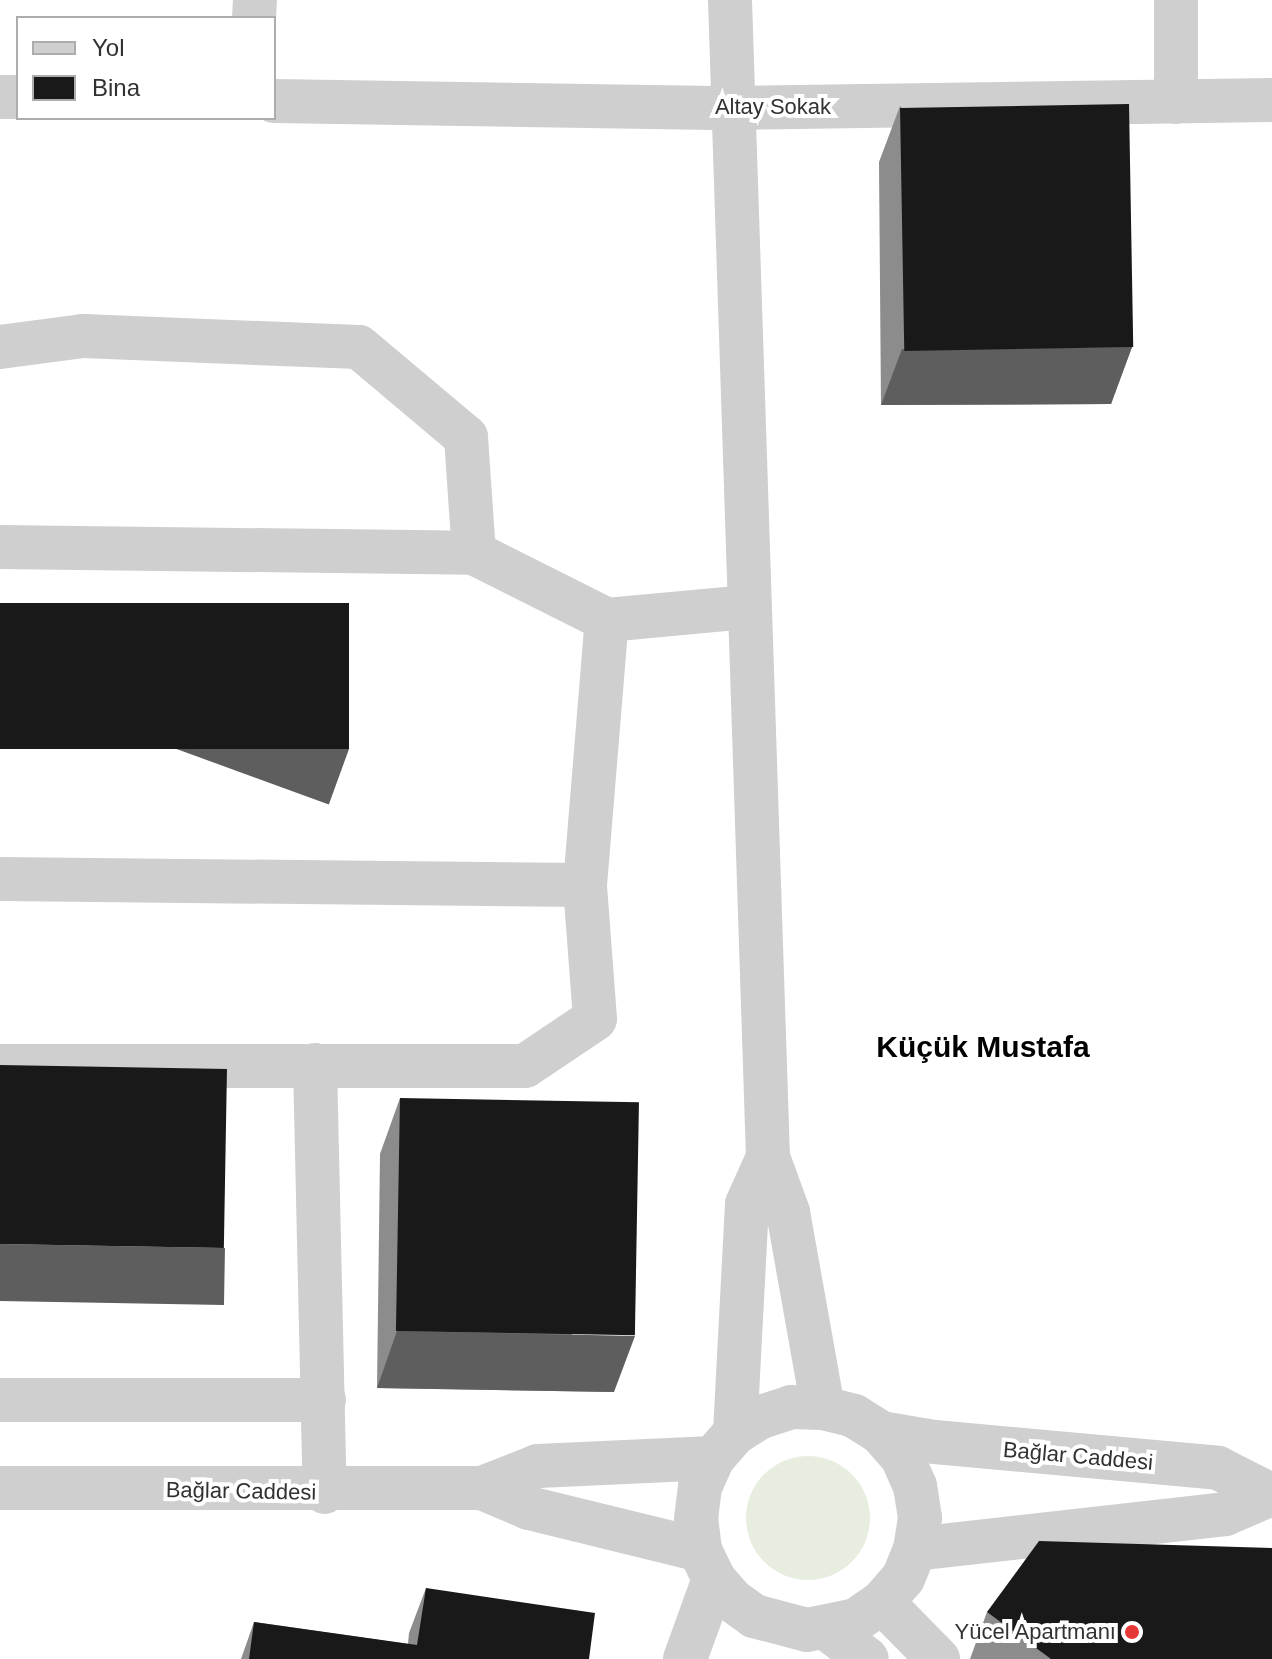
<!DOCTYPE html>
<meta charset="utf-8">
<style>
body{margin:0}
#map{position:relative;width:1272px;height:1659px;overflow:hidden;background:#fff;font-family:Helvetica,sans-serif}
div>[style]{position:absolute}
.green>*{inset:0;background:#e7eee0}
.round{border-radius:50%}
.minor>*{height:44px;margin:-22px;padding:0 22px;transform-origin:22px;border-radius:22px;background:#cfcfcf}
.wall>*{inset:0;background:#8c8c8c}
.shaded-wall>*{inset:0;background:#5e5e5e;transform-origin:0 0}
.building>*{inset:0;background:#191919;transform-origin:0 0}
.dots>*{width:22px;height:22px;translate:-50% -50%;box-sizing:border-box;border:4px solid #fff;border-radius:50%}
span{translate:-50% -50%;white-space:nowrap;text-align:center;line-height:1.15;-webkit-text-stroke:8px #fff;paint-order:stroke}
.street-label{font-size:22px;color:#323232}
.poi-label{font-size:22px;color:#323232}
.right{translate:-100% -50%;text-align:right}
.district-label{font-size:30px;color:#000;font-weight:700}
.legend{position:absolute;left:16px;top:16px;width:260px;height:104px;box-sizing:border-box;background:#fff;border:2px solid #adadad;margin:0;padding:10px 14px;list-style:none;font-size:24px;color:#323232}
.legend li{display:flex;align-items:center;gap:16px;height:40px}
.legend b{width:40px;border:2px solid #adadad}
</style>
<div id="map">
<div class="green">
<div class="round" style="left:746px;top:1456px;width:124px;height:124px"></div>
</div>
<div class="minor">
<div style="left:730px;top:0;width:1158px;rotate:88.12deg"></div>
<div style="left:768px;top:1157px;width:59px;rotate:70deg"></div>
<div style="left:788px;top:1212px;width:199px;rotate:79.9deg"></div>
<div style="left:1176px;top:0;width:102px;rotate:90deg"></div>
<div style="left:254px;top:18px;width:18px;rotate:-87deg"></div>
<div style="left:0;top:97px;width:18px"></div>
<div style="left:274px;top:101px;width:456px;rotate:0.9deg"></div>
<div style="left:730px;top:108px;width:542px;rotate:-0.85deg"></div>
<div style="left:0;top:347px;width:84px;rotate:-7.5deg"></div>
<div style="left:83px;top:336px;width:276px;rotate:2.3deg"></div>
<div style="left:359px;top:347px;width:140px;rotate:40.1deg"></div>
<div style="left:466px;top:437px;width:116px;rotate:86.1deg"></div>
<div style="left:0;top:547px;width:474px;rotate:0.7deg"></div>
<div style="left:474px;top:553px;width:149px;rotate:26.7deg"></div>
<div style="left:607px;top:620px;width:142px;rotate:-5.3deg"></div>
<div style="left:0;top:879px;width:585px;rotate:0.59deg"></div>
<div style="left:585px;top:885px;width:266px;rotate:-85.3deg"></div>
<div style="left:315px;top:1065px;width:427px;rotate:88.7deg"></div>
<div style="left:0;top:1066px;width:525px"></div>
<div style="left:525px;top:1066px;width:84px;rotate:-33.9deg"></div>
<div style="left:595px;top:1019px;width:134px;rotate:-94.3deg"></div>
<div style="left:0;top:1400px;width:324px"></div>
<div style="left:735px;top:1433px;width:229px;rotate:-87deg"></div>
<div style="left:747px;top:1204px;width:51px;rotate:-65.9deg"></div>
<div style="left:881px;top:1433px;width:32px;rotate:49deg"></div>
<div style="left:902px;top:1457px;width:32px;rotate:66deg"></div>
<div style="left:915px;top:1486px;width:32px;rotate:81deg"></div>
<div style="left:920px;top:1518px;width:31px;rotate:99deg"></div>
<div style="left:915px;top:1549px;width:31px;rotate:112deg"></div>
<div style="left:903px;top:1578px;width:32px;rotate:131deg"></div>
<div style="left:882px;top:1602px;width:32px;rotate:145deg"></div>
<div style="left:856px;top:1620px;width:50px;rotate:168.5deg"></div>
<div style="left:807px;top:1630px;width:55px;rotate:-165.2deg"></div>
<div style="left:754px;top:1616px;width:27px;rotate:-144deg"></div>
<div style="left:732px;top:1600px;width:28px;rotate:-131deg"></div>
<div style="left:714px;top:1579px;width:32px;rotate:-116deg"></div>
<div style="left:700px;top:1550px;width:31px;rotate:-97deg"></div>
<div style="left:696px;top:1519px;width:32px;rotate:-83deg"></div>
<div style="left:700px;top:1487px;width:32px;rotate:-66deg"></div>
<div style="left:713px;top:1458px;width:33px;rotate:-49deg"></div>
<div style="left:735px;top:1433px;width:31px;rotate:-32deg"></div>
<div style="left:761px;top:1417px;width:32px;rotate:-18deg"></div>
<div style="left:791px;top:1407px;width:32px;rotate:2deg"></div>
<div style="left:823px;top:1408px;width:32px;rotate:14deg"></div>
<div style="left:854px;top:1416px;width:32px;rotate:32deg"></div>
<div style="left:881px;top:1433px;width:55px;rotate:9.5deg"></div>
<div style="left:935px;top:1442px;width:284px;rotate:5.2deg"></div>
<div style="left:1218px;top:1468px;width:57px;rotate:27deg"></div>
<div style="left:0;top:1488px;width:482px"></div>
<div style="left:482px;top:1488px;width:60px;rotate:-21.4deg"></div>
<div style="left:538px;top:1466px;width:175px;rotate:-2.6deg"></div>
<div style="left:482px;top:1488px;width:51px;rotate:23.1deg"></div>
<div style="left:529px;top:1508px;width:176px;rotate:13.8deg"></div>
<div style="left:915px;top:1549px;width:312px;rotate:-6.4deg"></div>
<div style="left:1225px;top:1514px;width:51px;rotate:-23.1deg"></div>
<div style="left:882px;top:1602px;width:80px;rotate:45.5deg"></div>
<div style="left:826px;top:1628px;width:51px;rotate:37.1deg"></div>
<div style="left:685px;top:1659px;width:85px;rotate:-70.1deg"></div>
</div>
<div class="wall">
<div style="clip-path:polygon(900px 106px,1132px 347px,1111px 404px,881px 405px,879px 162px)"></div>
<div style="clip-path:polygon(400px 1098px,614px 1392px,377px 1388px,380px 1154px)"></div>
<div style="clip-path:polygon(426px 1588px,589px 1659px,241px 1659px,254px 1622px,408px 1644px,409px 1633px)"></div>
<div style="clip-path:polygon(987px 1612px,1272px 1659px,970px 1659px)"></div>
</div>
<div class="shaded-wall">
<div style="clip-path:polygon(1132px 347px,1111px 404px,881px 405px,902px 349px)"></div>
<div style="left:349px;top:749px;width:59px;height:349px;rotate:110deg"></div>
<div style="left:0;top:1244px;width:225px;height:57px;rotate:1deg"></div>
<div style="clip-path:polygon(397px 1331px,635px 1336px,614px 1392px,377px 1388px)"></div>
</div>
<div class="building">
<div style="left:1129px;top:104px;width:243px;height:229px;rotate:89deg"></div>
<div style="left:349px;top:603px;width:146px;height:349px;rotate:90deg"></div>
<div style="left:0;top:1065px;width:227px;height:179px;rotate:1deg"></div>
<div style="left:400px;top:1098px;width:239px;height:233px;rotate:1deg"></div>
<div style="clip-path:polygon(1039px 1541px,1272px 1548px,1272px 1659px,1051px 1659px,987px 1612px)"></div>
<div style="clip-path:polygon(426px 1588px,595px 1613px,589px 1659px,249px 1659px,254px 1622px,417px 1645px)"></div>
</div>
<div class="dots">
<div style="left:1132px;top:1632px;background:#e73636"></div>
</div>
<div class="street-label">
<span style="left:773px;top:107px">Altay Sokak</span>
<span style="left:1078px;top:1456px;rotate:5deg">Bağlar Caddesi</span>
<span style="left:241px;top:1491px;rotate:1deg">Bağlar Caddesi</span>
</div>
<div class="poi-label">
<span class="right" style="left:1116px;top:1632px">Yücel Apartmanı</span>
</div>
<div class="district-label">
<span style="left:983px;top:1047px">Küçük Mustafa</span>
</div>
<ul class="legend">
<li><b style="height:10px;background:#cfcfcf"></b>Yol</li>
<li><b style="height:22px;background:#191919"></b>Bina</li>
</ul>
</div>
